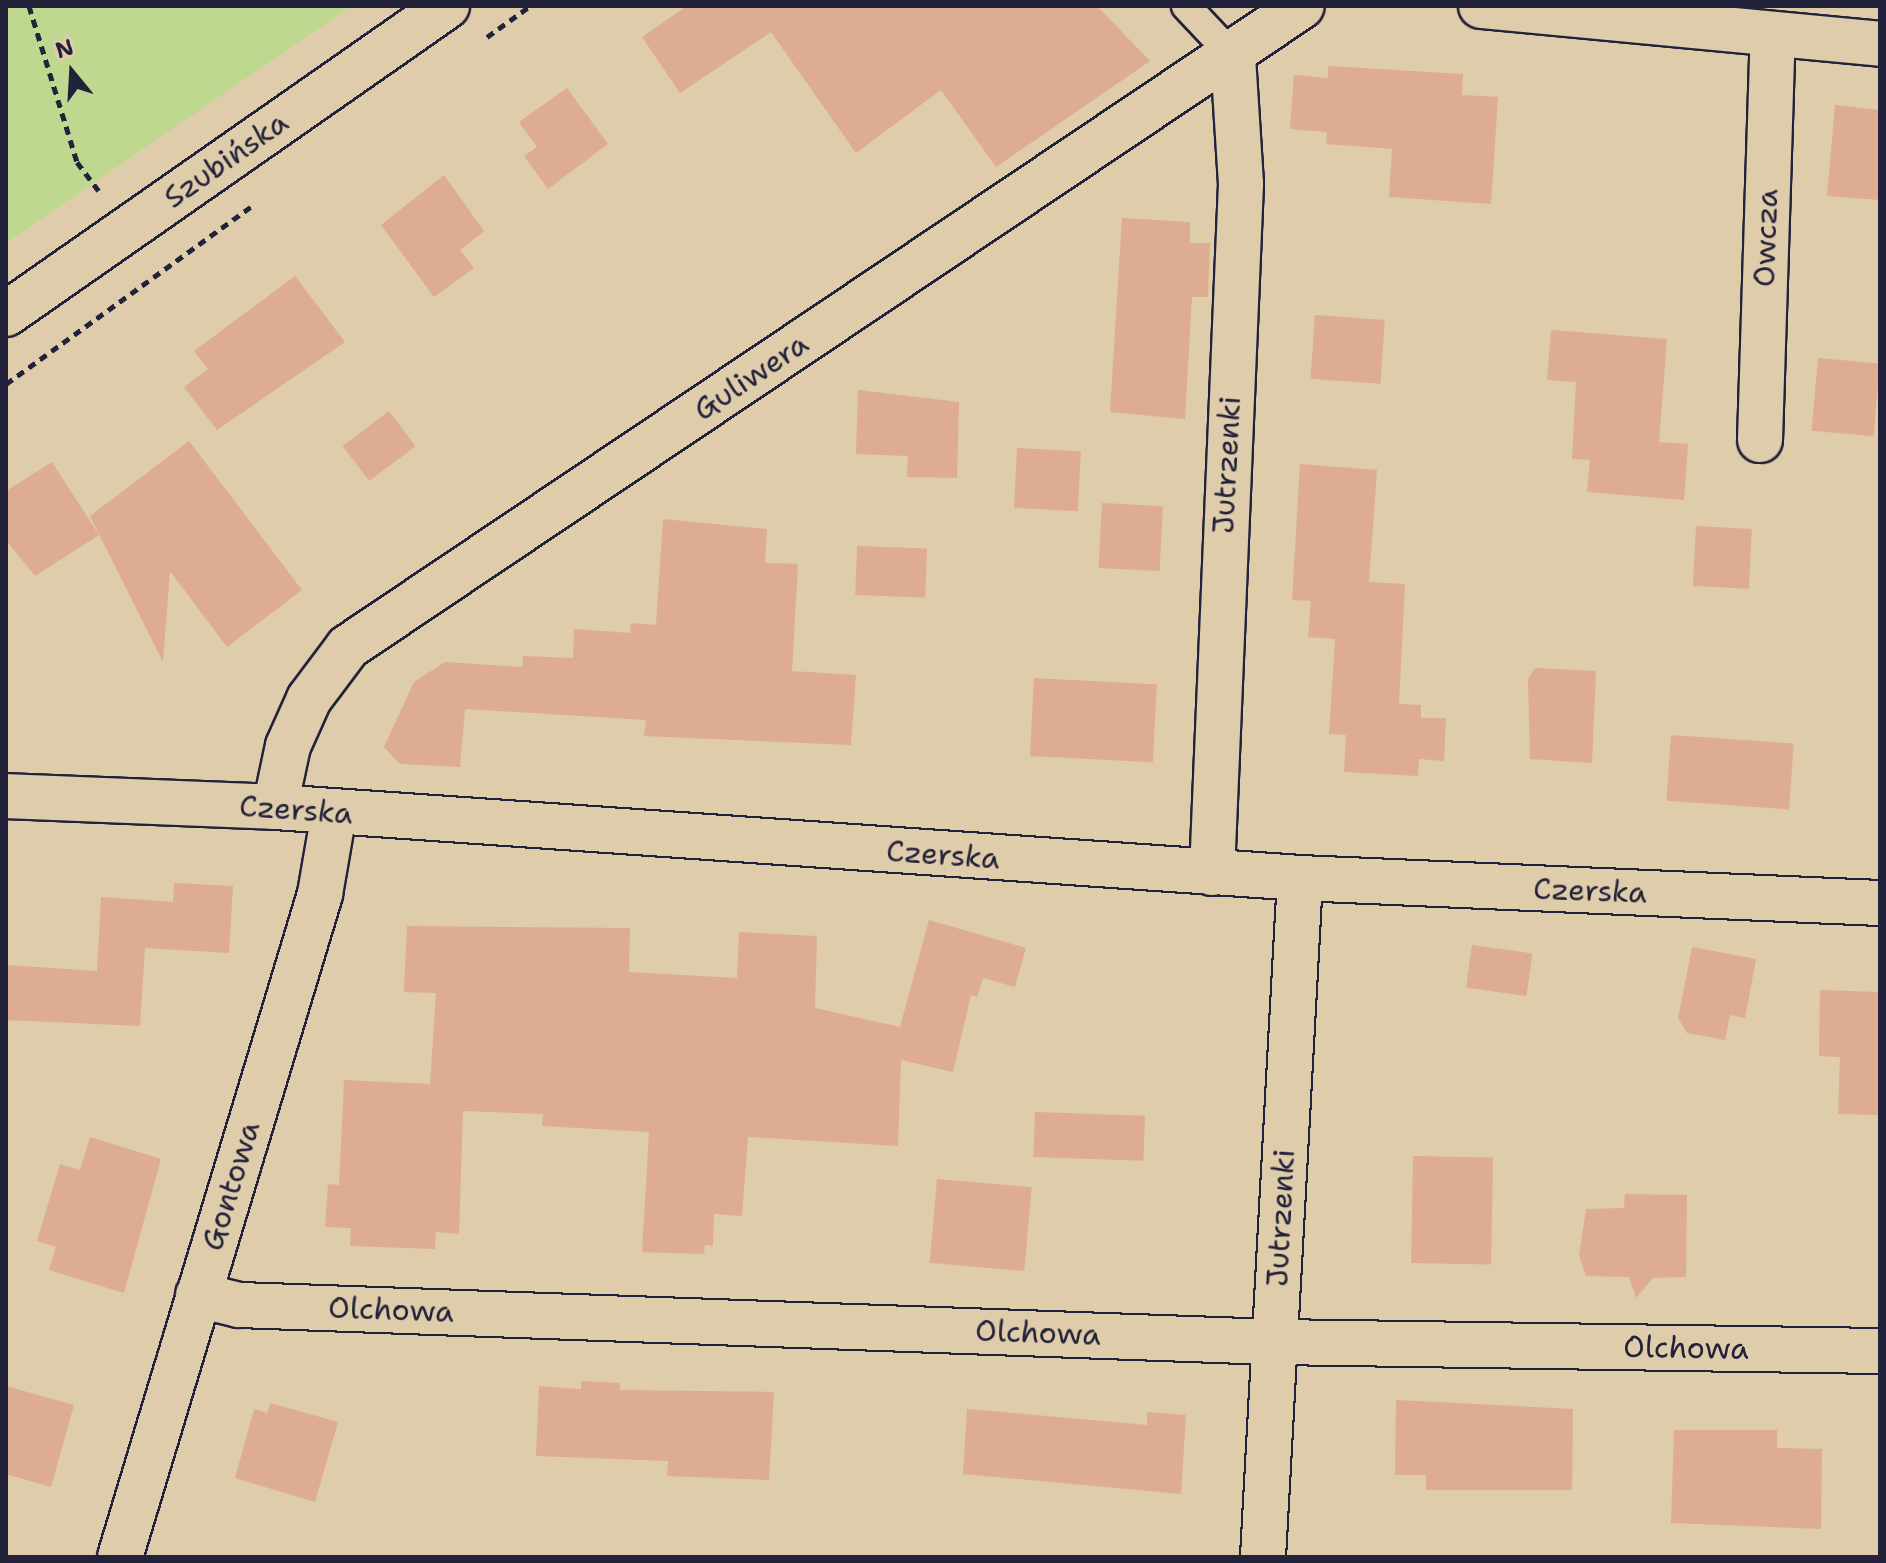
<!DOCTYPE html>
<meta charset="utf-8">
<style>
body{margin:0}
#map{position:relative;width:1886px;height:1563px;overflow:hidden;background:#dfccaa;font-family:"Shantell Sans",sans-serif}
div>[style]{position:absolute}
.green>*{inset:0;background:#bfd88f}
.building>*{inset:0;background:#deac90;transform-origin:0 0}
.path>*{height:5px;margin-top:-2.5px;transform-origin:0;background:repeating-linear-gradient(90deg,#22223b 0 8px,transparent 0 14px)}
.roads{filter:drop-shadow(2px 0 #22223b) drop-shadow(-2px 0 #22223b) drop-shadow(0 2px #22223b) drop-shadow(0 -2px #22223b)}
.lane>*{height:28px;margin:-14px;padding:0 14px;transform-origin:14px;border-radius:14px;background:#dfccaa}
.street>*{height:44px;margin:-22px;padding:0 22px;transform-origin:22px;border-radius:22px;background:#dfccaa}
.secondary>*{height:44px;margin:-22px;padding:0 22px;transform-origin:22px;border-radius:22px;background:#dfccaa}
span{translate:-50% -50%;white-space:nowrap;text-align:center;line-height:1.15;-webkit-text-stroke:8px #dfccaa;paint-order:stroke}
.street-label{font-size:30px;color:#22223b}
.frame{position:absolute;inset:0;border:8px solid #22223b;pointer-events:none}
.north{position:absolute;left:32px;top:32px;width:80px;height:80px;-webkit-text-stroke:6px #dfccaa;paint-order:stroke;rotate:342deg;font-size:22px;font-weight:700;line-height:32px;text-align:center;color:#22223b}
.north::after{content:'';display:block;margin:auto;width:28px;height:36px;background:#22223b;clip-path:polygon(50% 0,100% 100%,50% 72%,0 100%)}
</style>
<div id="map">
<div class="green">
<div style="clip-path:polygon(6px 6px,351px 6px,6px 243px)"></div>
</div>
<div class="building">
<div style="clip-path:polygon(687px 6px,1097px 6px,1150px 61px,996px 167px,941px 90px,856px 153px,771px 32px,680px 93px,642px 37px)"></div>
<div style="clip-path:polygon(1328px 66px,1463px 74px,1462px 95px,1498px 97px,1491px 204px,1389px 197px,1392px 149px,1326px 144px,1327px 132px,1290px 129px,1294px 75px,1328px 78px)"></div>
<div style="clip-path:polygon(567px 88px,608px 144px,548px 189px,524px 156px,537px 147px,519px 122px)"></div>
<div style="clip-path:polygon(1835px 105px,1880px 110px,1880px 200px,1827px 196px)"></div>
<div style="clip-path:polygon(444px 175px,484px 231px,460px 250px,474px 268px,434px 297px,381px 225px)"></div>
<div style="clip-path:polygon(1122px 218px,1190px 222px,1190px 243px,1210px 243px,1208px 297px,1192px 297px,1185px 419px,1110px 412px)"></div>
<div style="clip-path:polygon(295px 276px,345px 342px,217px 430px,184px 387px,208px 369px,194px 351px)"></div>
<div style="left:1315px;top:315px;width:70px;height:64px;rotate:4deg"></div>
<div style="clip-path:polygon(1551px 330px,1667px 339px,1659px 442px,1688px 444px,1684px 500px,1587px 492px,1590px 460px,1572px 459px,1576px 382px,1547px 380px)"></div>
<div style="left:1818px;top:358px;width:62px;height:73px;rotate:5deg"></div>
<div style="clip-path:polygon(858px 390px,959px 402px,957px 478px,907px 477px,908px 456px,856px 454px)"></div>
<div style="left:389px;top:411px;width:44px;height:58px;rotate:53deg"></div>
<div style="clip-path:polygon(189px 441px,302px 590px,227px 647px,170px 571px,163px 662px,90px 516px)"></div>
<div style="left:1017px;top:448px;width:64px;height:60px;rotate:3deg"></div>
<div style="clip-path:polygon(52px 462px,99px 535px,35px 576px,6px 540px,6px 491px)"></div>
<div style="clip-path:polygon(1300px 464px,1377px 470px,1369px 582px,1405px 584px,1399px 704px,1421px 705px,1421px 718px,1446px 718px,1444px 761px,1419px 759px,1418px 776px,1344px 772px,1346px 735px,1329px 734px,1335px 639px,1308px 637px,1311px 601px,1292px 600px)"></div>
<div style="left:1102px;top:503px;width:61px;height:65px;rotate:3deg"></div>
<div style="clip-path:polygon(663px 519px,767px 529px,765px 563px,798px 564px,792px 671px,856px 675px,851px 745px,644px 736px,646px 720px,465px 709px,460px 767px,400px 764px,384px 747px,414px 682px,445px 662px,522px 667px,523px 656px,573px 658px,574px 629px,630px 633px,631px 623px,656px 625px)"></div>
<div style="left:1696px;top:526px;width:56px;height:60px;rotate:3deg"></div>
<div style="left:857px;top:546px;width:70px;height:49px;rotate:2deg"></div>
<div style="clip-path:polygon(1535px 668px,1596px 671px,1592px 763px,1530px 759px,1528px 679px)"></div>
<div style="left:1034px;top:678px;width:123px;height:78px;rotate:3deg"></div>
<div style="left:1671px;top:735px;width:123px;height:66px;rotate:4deg"></div>
<div style="clip-path:polygon(174px 883px,233px 886px,229px 953px,145px 948px,140px 1026px,6px 1020px,6px 965px,97px 971px,101px 897px,173px 902px)"></div>
<div style="clip-path:polygon(929px 920px,1026px 948px,1015px 987px,983px 978px,977px 997px,971px 995px,953px 1072px,901px 1060px,898px 1146px,748px 1137px,742px 1216px,714px 1214px,713px 1246px,705px 1245px,704px 1254px,642px 1252px,649px 1132px,542px 1126px,543px 1114px,463px 1111px,459px 1234px,436px 1232px,435px 1249px,350px 1246px,351px 1228px,325px 1227px,328px 1184px,339px 1185px,344px 1080px,430px 1084px,436px 993px,404px 992px,407px 926px,630px 928px,629px 972px,737px 978px,739px 932px,817px 936px,815px 1008px,900px 1027px)"></div>
<div style="left:1472px;top:945px;width:61px;height:43px;rotate:8deg"></div>
<div style="clip-path:polygon(1692px 947px,1756px 959px,1745px 1018px,1730px 1015px,1725px 1040px,1687px 1033px,1678px 1018px)"></div>
<div style="clip-path:polygon(1820px 990px,1880px 992px,1880px 1115px,1838px 1114px,1840px 1057px,1819px 1056px)"></div>
<div style="left:1035px;top:1112px;width:110px;height:45px;rotate:2deg"></div>
<div style="clip-path:polygon(90px 1137px,161px 1159px,124px 1293px,49px 1270px,56px 1247px,37px 1241px,60px 1164px,80px 1170px)"></div>
<div style="left:1413px;top:1156px;width:80px;height:107px;rotate:1deg"></div>
<div style="left:937px;top:1179px;width:95px;height:84px;rotate:5deg"></div>
<div style="clip-path:polygon(1625px 1194px,1687px 1195px,1686px 1277px,1653px 1278px,1636px 1298px,1629px 1277px,1586px 1276px,1579px 1255px,1586px 1209px,1624px 1208px)"></div>
<div style="clip-path:polygon(581px 1381px,620px 1383px,620px 1390px,774px 1392px,769px 1480px,667px 1476px,668px 1461px,536px 1456px,539px 1386px,581px 1389px)"></div>
<div style="clip-path:polygon(6px 1386px,74px 1405px,51px 1487px,6px 1474px)"></div>
<div style="clip-path:polygon(1396px 1400px,1573px 1409px,1572px 1490px,1426px 1490px,1426px 1475px,1395px 1475px)"></div>
<div style="clip-path:polygon(270px 1403px,338px 1422px,315px 1502px,235px 1478px,254px 1409px,267px 1413px)"></div>
<div style="clip-path:polygon(967px 1409px,1147px 1425px,1147px 1412px,1186px 1415px,1181px 1494px,963px 1474px)"></div>
<div style="clip-path:polygon(1674px 1430px,1777px 1430px,1777px 1448px,1822px 1449px,1821px 1529px,1671px 1523px)"></div>
</div>
<div class="path">
<div style="left:29px;top:6px;width:163px;rotate:72.9deg"></div>
<div style="left:77px;top:162px;width:36px;rotate:53deg"></div>
<div style="left:487px;top:37px;width:53px;rotate:-35.8deg"></div>
<div style="left:6px;top:384px;width:307px;rotate:-35.9deg"></div>
</div>
<div class="roads">
<div class="lane">
<div style="left:1186px;top:6px;width:69px;rotate:46.8deg"></div>
</div>
<div class="street">
<div style="left:1481px;top:6px;width:401px;rotate:5.4deg"></div>
<div style="left:1760px;top:440px;width:405px;rotate:-88.2deg"></div>
<div style="left:275px;top:807px;width:62px;rotate:-78deg"></div>
<div style="left:288px;top:746px;width:51px;rotate:-65.9deg"></div>
<div style="left:309px;top:699px;width:65px;rotate:-53.1deg"></div>
<div style="left:348px;top:647px;width:1149px;rotate:-33.9deg"></div>
<div style="left:1212px;top:873px;width:690px;rotate:-87.59deg"></div>
<div style="left:1241px;top:184px;width:128px;rotate:-93.6deg"></div>
<div style="left:198px;top:1295px;width:42px;rotate:13.7deg"></div>
<div style="left:239px;top:1305px;width:1037px;rotate:2.05deg"></div>
<div style="left:1275px;top:1342px;width:605px;rotate:0.85deg"></div>
<div style="left:120px;top:1557px;width:693px;rotate:-73.21deg"></div>
<div style="left:320px;top:894px;width:82px;rotate:-80.2deg"></div>
<div style="left:1263px;top:1557px;width:680px;rotate:-86.88deg"></div>
</div>
<div class="secondary">
<div style="left:6px;top:314px;width:538px;rotate:-34.93deg"></div>
<div style="left:6px;top:796px;width:269px;rotate:2.3deg"></div>
<div style="left:275px;top:807px;width:1027px;rotate:3.96deg"></div>
<div style="left:1300px;top:878px;width:581px;rotate:2.47deg"></div>
</div>
</div>
<div class="street-label">
<span style="left:226px;top:160px;rotate:-35deg">Szubińska</span>
<span style="left:1766px;top:238px;rotate:-88deg">Owcza</span>
<span style="left:751px;top:377px;rotate:-34deg">Guliwera</span>
<span style="left:1227px;top:465px;rotate:-87deg">Jutrzenki</span>
<span style="left:296px;top:810px;rotate:4deg">Czerska</span>
<span style="left:943px;top:855px;rotate:4deg">Czerska</span>
<span style="left:1590px;top:891px;rotate:2deg">Czerska</span>
<span style="left:231px;top:1186px;rotate:-73deg">Gontowa</span>
<span style="left:1281px;top:1218px;rotate:-87deg">Jutrzenki</span>
<span style="left:391px;top:1310px;rotate:2deg">Olchowa</span>
<span style="left:1038px;top:1333px;rotate:2deg">Olchowa</span>
<span style="left:1686px;top:1348px;rotate:1deg">Olchowa</span>
</div>
<div class="frame"></div>
<div class="north">N</div>
</div>
